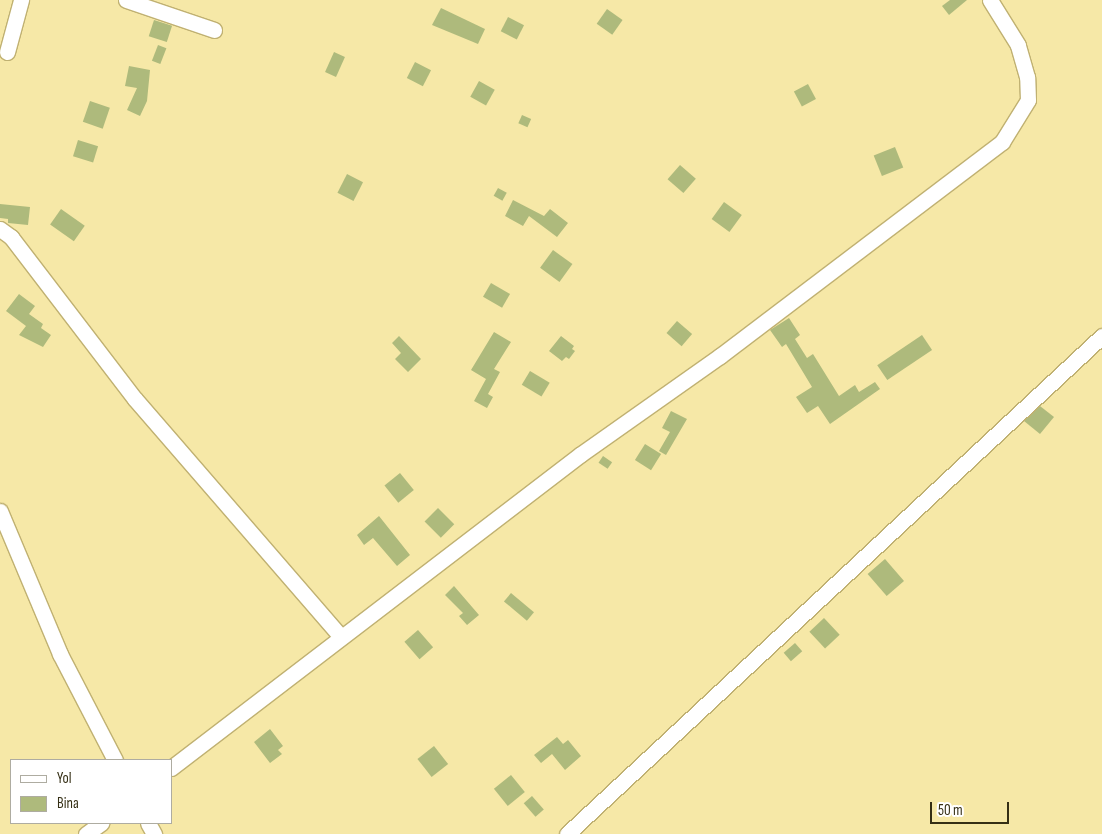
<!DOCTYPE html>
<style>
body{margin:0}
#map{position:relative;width:1102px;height:834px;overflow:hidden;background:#f6e8a7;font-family:"Sofia Sans Condensed",sans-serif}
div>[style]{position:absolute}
.building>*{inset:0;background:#aeba7c;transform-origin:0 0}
.roads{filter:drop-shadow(1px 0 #c0b172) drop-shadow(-1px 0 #c0b172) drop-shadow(0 1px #c0b172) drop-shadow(0 -1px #c0b172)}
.minor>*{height:15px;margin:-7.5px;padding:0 7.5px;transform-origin:7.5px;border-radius:7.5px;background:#fff}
span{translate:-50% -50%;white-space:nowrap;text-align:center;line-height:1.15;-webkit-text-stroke:4px #fff;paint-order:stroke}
.legend{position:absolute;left:10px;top:759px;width:162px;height:65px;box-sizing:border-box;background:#fff;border:1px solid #aeaca1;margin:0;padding:6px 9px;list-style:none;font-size:15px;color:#352f15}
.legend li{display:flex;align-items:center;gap:10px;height:25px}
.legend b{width:25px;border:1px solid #aeaca1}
.scale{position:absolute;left:930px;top:802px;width:79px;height:22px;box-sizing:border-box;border:2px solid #352f15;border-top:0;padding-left:6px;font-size:15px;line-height:18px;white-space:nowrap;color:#352f15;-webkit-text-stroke:4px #fff;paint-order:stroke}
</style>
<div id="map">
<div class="building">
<div style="clip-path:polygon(950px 0,967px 0,949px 15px,942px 6px)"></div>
<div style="clip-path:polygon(441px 8px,485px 29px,478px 44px,432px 25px)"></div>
<div style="left:607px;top:9px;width:19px;height:18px;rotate:35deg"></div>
<div style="left:508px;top:17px;width:18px;height:16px;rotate:27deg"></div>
<div style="left:154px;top:20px;width:19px;height:17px;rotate:18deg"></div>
<div style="left:158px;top:45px;width:9px;height:17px;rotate:21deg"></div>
<div style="left:334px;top:52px;width:12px;height:22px;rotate:24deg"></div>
<div style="left:415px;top:62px;width:18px;height:18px;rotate:27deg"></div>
<div style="clip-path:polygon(129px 66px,150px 70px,147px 101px,140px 116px,127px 110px,137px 88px,125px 86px)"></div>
<div style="left:479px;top:81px;width:18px;height:18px;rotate:29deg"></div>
<div style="left:808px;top:84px;width:17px;height:16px;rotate:62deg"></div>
<div style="left:90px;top:101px;width:21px;height:22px;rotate:19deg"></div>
<div style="left:522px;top:115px;width:10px;height:9px;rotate:24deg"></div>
<div style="left:78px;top:140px;width:21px;height:17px;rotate:17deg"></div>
<div style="left:895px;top:147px;width:22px;height:23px;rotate:68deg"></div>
<div style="left:680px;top:165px;width:21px;height:19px;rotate:41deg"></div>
<div style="left:347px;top:174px;width:18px;height:21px;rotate:27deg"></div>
<div style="left:498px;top:188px;width:10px;height:9px;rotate:29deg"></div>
<div style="clip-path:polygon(513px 200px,544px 216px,550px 209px,568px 223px,557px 237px,529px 216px,523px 226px,505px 216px)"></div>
<div style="left:724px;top:202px;width:22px;height:21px;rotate:36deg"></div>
<div style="clip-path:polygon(0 204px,30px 207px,28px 225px,8px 223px,8px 219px,0 218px)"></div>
<div style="left:61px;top:209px;width:29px;height:19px;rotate:35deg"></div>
<div style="left:553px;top:250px;width:24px;height:22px;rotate:36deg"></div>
<div style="left:491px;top:283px;width:22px;height:16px;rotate:30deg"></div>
<div style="clip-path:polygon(19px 294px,35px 306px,29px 314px,43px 324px,41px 328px,51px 335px,43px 347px,19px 335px,26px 326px,6px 311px)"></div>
<div style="clip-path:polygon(789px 318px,800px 335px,795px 339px,807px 358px,813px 354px,839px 396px,855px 385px,859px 392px,875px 382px,880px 389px,830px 424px,818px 406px,807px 413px,796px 397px,812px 387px,786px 344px,782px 347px,770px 330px)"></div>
<div style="left:677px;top:321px;width:20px;height:16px;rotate:41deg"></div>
<div style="clip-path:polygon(494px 332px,511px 342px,494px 369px,500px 372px,488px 394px,493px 397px,487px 408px,474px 401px,486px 379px,471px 370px)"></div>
<div style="left:922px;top:335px;width:18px;height:54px;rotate:56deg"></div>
<div style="clip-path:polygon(399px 336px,421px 359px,408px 372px,395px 359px,401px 353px,392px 343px)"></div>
<div style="clip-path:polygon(561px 336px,574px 346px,572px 349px,575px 351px,569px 359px,566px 357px,562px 361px,549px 351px)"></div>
<div style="left:530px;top:371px;width:23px;height:16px;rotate:31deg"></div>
<div style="clip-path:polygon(1040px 406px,1054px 417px,1040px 434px,1024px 421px)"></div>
<div style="clip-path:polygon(671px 411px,687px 419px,666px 455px,659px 451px,670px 432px,662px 428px)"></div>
<div style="left:645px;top:444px;width:19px;height:19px;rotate:32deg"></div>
<div style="left:603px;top:456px;width:11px;height:8px;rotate:34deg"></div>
<div style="left:400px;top:473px;width:22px;height:20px;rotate:51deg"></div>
<div style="left:438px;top:508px;width:23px;height:19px;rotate:45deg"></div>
<div style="clip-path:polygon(379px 516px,410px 555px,397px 566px,373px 538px,364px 545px,357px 535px)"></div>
<div style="left:885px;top:559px;width:29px;height:23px;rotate:49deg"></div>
<div style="clip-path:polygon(454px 586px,479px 615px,467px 625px,459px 616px,463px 613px,445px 595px)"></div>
<div style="left:511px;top:593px;width:30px;height:11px;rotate:40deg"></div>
<div style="left:824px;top:618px;width:23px;height:20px;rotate:47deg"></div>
<div style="left:418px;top:630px;width:23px;height:18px;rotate:49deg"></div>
<div style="left:795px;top:643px;width:11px;height:15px;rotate:49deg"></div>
<div style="clip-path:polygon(270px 729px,283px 746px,278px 750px,282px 754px,270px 763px,254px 742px)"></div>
<div style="clip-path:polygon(557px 737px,563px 744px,568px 740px,581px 756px,565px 770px,552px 754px,541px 763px,534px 755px)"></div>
<div style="left:434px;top:746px;width:23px;height:21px;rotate:52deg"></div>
<div style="left:511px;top:775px;width:22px;height:22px;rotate:51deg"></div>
<div style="left:532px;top:796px;width:18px;height:11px;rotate:49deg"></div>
</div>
<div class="roads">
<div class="minor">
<div style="left:126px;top:0;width:93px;rotate:18.8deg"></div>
<div style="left:7px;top:52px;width:54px;rotate:-74.9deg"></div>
<div style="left:0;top:229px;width:14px;rotate:36deg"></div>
<div style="left:11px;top:237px;width:204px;rotate:52.6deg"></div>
<div style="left:135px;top:399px;width:313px;rotate:49.1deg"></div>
<div style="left:0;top:511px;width:155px;rotate:67.2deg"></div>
<div style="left:60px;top:654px;width:119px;rotate:62.6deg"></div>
<div style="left:171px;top:768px;width:516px;rotate:-37.45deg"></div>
<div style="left:581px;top:454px;width:170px;rotate:-35.2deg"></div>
<div style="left:720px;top:356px;width:354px;rotate:-37.2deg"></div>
<div style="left:1002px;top:142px;width:49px;rotate:-58.2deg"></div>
<div style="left:1028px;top:100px;width:23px;rotate:-92deg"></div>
<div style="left:1027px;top:77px;width:33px;rotate:-106deg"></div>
<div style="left:1018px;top:45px;width:53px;rotate:-121.9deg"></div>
<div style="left:148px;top:823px;width:13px;rotate:61deg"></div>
<div style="left:86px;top:834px;width:19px;rotate:-36deg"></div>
<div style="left:567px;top:834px;width:731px;rotate:-42.95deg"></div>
</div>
</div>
<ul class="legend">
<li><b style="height:6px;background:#fff"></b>Yol</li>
<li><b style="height:14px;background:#aeba7c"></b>Bina</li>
</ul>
<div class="scale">50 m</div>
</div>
